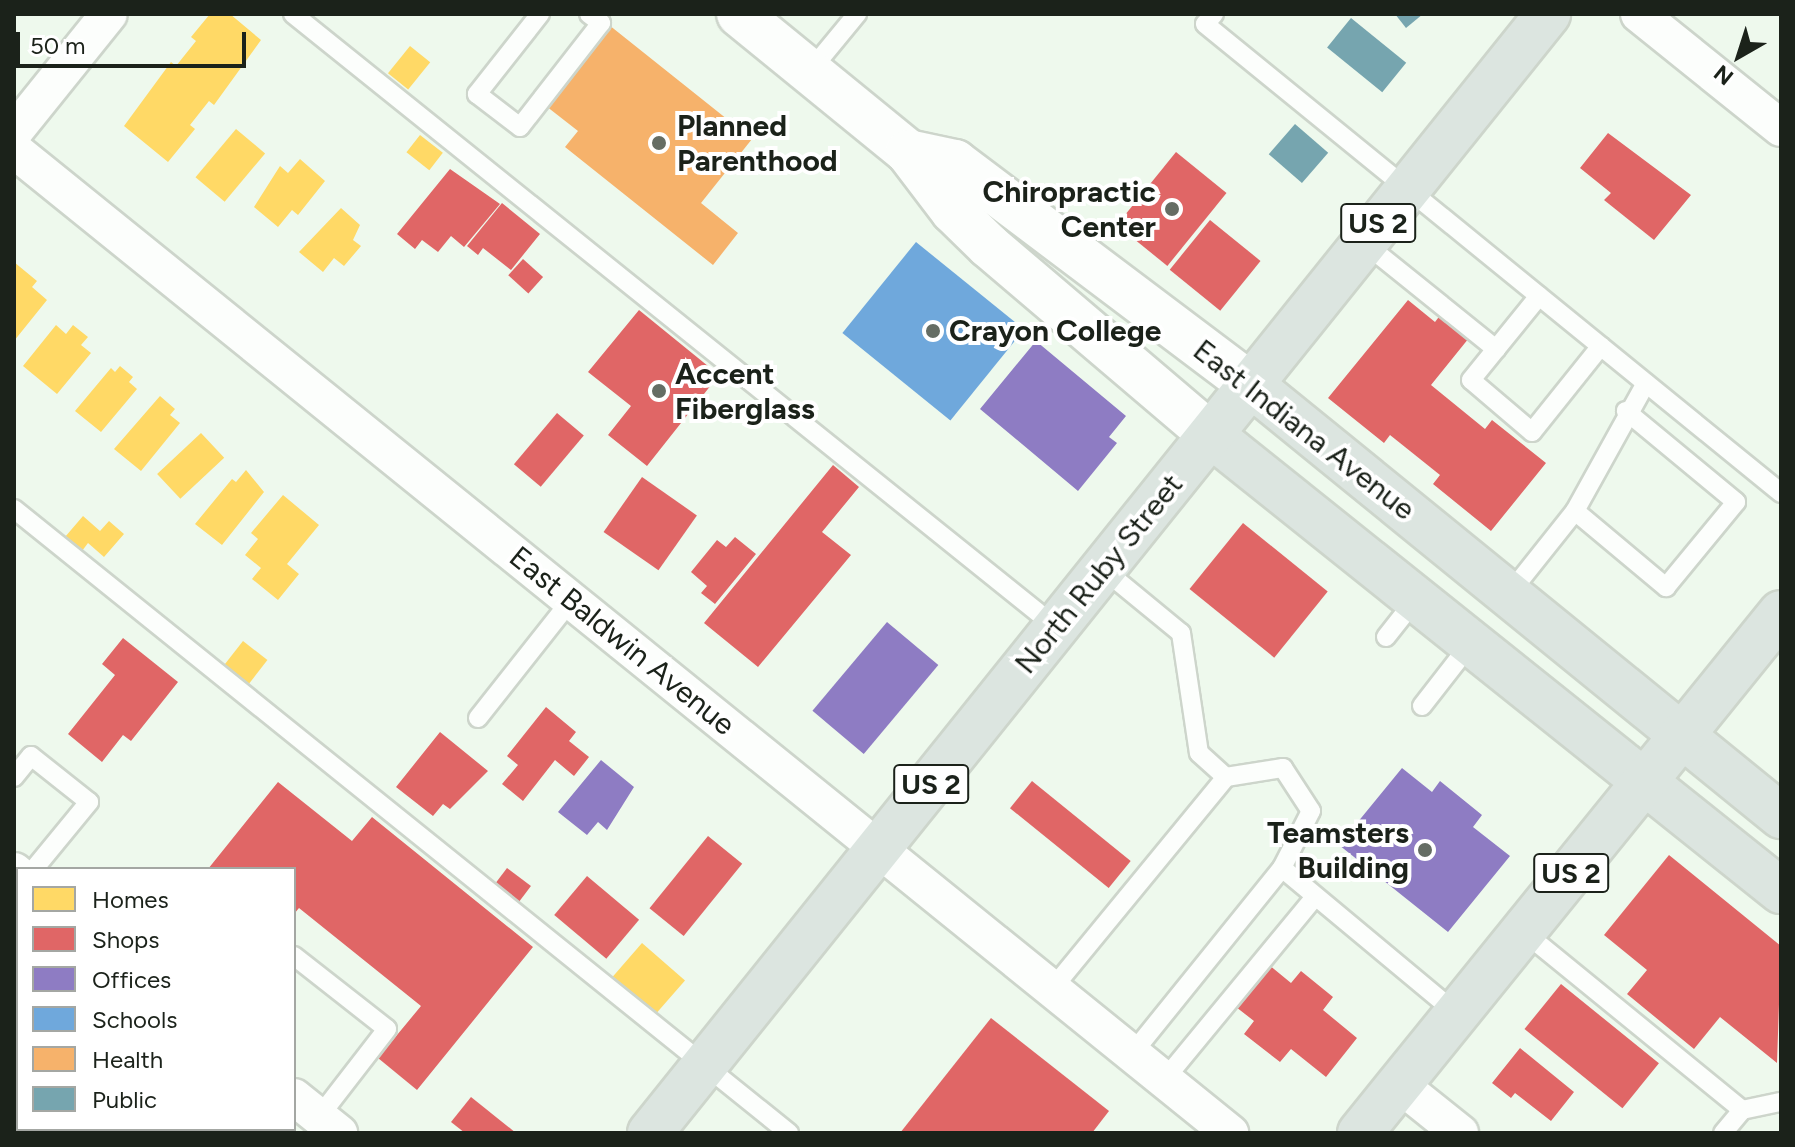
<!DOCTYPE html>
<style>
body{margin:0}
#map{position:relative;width:1795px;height:1147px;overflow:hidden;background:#eef9ed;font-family:Figtree,sans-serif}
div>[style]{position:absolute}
.homes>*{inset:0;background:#ffd966;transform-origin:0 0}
.shops>*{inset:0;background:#e06666;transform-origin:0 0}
.offices>*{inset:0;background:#8e7cc3;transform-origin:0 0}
.schools>*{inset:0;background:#6fa8dc;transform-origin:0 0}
.health>*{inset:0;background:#f6b26b}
.public>*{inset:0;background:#76a5af;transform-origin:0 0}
.roads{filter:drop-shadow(2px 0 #cdd5cb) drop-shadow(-2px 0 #cdd5cb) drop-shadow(0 2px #cdd5cb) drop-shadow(0 -2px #cdd5cb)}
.service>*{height:18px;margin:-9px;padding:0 9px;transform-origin:9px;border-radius:9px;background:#fcfefc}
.minor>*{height:36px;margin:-18px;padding:0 18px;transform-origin:18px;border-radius:18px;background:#fcfefc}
.secondary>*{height:44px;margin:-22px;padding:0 22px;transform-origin:22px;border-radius:22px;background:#fcfefc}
.primary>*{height:44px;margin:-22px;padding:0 22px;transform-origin:22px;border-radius:22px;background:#dce5e0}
.dots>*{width:22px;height:22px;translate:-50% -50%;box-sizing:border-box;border:4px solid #fff;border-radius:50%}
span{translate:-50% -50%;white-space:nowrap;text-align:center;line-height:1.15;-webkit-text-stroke:8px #fff;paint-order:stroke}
.shield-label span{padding:2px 6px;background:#fff;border:2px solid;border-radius:6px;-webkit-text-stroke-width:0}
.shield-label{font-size:28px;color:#1b221a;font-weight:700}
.poi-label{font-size:30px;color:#1b221a;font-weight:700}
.left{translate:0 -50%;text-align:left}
.right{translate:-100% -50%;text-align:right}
.street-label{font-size:30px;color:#1b221a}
.frame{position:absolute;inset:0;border:16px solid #1b221a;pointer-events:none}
.legend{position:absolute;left:16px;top:867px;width:280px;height:264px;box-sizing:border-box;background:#fff;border:2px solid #a4a7a3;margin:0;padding:10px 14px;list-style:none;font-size:24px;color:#1b221a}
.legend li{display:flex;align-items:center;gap:16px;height:40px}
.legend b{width:40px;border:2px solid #a4a7a3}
.north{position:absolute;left:1699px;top:16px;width:80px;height:80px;-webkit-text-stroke:6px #fff;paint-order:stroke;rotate:219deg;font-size:22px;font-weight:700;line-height:32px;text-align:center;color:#1b221a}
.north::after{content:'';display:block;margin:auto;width:28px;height:36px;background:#1b221a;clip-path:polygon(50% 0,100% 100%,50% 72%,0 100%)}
.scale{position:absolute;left:16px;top:32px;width:230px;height:36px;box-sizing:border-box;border:4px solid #1b221a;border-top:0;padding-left:10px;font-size:24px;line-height:28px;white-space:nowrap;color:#1b221a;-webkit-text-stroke:6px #fff;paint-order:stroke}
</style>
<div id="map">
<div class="homes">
<div style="clip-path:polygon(210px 14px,230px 14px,261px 40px,214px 105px,209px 101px,190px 125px,195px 129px,168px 162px,124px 126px,171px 62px,176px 66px,196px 41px,191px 37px)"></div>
<div style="left:410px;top:46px;width:26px;height:35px;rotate:39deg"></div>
<div style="left:236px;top:129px;width:38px;height:63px;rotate:40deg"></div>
<div style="left:420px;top:135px;width:29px;height:22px;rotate:38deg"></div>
<div style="clip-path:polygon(300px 159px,325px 181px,298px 215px,292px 210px,278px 227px,254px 207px,280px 166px,288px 173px)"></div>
<div style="clip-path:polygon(341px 208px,360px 225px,353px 240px,361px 246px,344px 266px,334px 258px,323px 272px,299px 252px)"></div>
<div style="clip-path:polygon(14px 262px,37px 281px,32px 287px,47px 300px,14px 341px)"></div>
<div style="clip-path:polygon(56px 325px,66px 334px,73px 325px,88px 337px,81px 345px,91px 353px,57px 394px,23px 366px)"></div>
<div style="clip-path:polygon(120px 366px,133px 377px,129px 382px,137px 389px,101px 432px,75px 411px,111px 368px,115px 372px)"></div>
<div style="clip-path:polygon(160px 396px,175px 409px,170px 415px,180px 423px,141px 471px,114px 449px)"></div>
<div style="left:201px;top:433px;width:34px;height:60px;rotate:47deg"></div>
<div style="clip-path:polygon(246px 470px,264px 492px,222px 545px,195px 524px,232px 479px,236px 482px)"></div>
<div style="clip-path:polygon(283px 495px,319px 525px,287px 564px,299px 574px,278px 600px,252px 579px,261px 568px,245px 555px,258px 539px,251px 533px)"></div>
<div style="clip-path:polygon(83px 516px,100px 531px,109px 521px,124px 534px,104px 557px,88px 543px,82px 551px,65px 537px)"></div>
<div style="left:243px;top:641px;width:31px;height:35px;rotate:38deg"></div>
<div style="left:642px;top:943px;width:57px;height:45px;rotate:41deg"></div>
</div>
<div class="shops">
<div style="clip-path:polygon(1608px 133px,1691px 195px,1654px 240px,1604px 200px,1611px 193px,1580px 168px)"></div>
<div style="left:1176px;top:152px;width:65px;height:94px;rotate:39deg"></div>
<div style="clip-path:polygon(450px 169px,500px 204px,464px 247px,451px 236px,438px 252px,422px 240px,415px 249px,397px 234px)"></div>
<div style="clip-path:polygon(502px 203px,540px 234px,511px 270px,483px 248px,478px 255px,467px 246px)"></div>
<div style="left:1210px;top:220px;width:65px;height:64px;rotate:39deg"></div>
<div style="left:523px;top:259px;width:27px;height:22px;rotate:42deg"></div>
<div style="clip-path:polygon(1408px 300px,1435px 322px,1444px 310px,1473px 333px,1431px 385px,1485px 429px,1492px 420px,1546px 463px,1491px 531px,1433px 484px,1440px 475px,1390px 435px,1384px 443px,1328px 398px)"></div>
<div style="clip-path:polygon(639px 310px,719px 375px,647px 466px,608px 435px,631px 406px,588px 372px)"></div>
<div style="left:557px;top:413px;width:35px;height:67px;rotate:40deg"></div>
<div style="clip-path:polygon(833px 465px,859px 487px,822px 532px,851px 555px,758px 667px,704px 623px)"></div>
<div style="left:642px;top:477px;width:67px;height:67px;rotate:35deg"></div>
<div style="left:1243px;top:523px;width:109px;height:85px;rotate:39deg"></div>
<div style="clip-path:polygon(735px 537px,756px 554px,715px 604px,701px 593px,707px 586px,691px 572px,717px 540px,726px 547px)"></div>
<div style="clip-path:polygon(123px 638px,178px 682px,131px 741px,123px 735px,102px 762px,68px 734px,115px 675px,102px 664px)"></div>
<div style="clip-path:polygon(546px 707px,576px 732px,569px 741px,589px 757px,574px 776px,555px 760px,523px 801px,502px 784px,518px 765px,507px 756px)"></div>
<div style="clip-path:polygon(440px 732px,488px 771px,450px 809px,443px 804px,433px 816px,396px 787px)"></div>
<div style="left:1032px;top:781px;width:127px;height:35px;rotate:39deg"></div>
<div style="clip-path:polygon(278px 782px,352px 841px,372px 817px,533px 947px,417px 1090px,378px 1058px,421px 1006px,299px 908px,294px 914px,294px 869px,208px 869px)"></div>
<div style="left:708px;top:836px;width:44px;height:93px;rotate:39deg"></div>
<div style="clip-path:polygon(1669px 855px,1781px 946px,1777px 1063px,1720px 1017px,1694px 1049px,1627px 994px,1647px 970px,1604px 935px)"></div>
<div style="left:507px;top:868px;width:30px;height:21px;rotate:37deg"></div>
<div style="left:587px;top:876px;width:68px;height:51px;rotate:40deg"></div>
<div style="clip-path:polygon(1269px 965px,1291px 983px,1301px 971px,1333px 997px,1323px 1010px,1357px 1038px,1326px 1077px,1291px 1049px,1280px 1062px,1244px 1034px,1254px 1021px,1236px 1007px)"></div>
<div style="left:1561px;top:984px;width:126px;height:58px;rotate:39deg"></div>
<div style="clip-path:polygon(991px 1018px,1109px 1111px,1092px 1133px,900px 1133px)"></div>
<div style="clip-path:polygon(1520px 1048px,1574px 1092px,1551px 1121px,1515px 1093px,1511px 1098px,1492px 1083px)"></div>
<div style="clip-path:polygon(18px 1084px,18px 1129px,114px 1129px,14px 1133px)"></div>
<div style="clip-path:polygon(471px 1097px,516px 1133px,465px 1133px,451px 1122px)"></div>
</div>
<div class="offices">
<div style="clip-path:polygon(1036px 341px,1126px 416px,1109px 437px,1117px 443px,1078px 491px,980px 409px)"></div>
<div style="left:887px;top:622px;width:67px;height:116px;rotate:40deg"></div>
<div style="clip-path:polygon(601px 760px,634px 787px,607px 830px,598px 822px,587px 835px,558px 812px)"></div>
<div style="clip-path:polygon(1402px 768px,1432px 792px,1440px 781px,1482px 815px,1473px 827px,1510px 856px,1448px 932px,1339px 845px)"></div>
</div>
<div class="schools">
<div style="left:916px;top:242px;width:139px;height:117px;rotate:39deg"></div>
</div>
<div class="health">
<div style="clip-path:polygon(609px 25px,752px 139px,701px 203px,738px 233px,713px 265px,565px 147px,578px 131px,546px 106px)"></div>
</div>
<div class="public">
<div style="clip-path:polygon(1395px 14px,1423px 14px,1406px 28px)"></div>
<div style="left:1351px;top:18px;width:71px;height:38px;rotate:39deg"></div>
<div style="left:1295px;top:124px;width:44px;height:40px;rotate:41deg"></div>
</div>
<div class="roads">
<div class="service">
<div style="left:293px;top:14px;width:979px;rotate:38.78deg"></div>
<div style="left:540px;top:14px;width:102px;rotate:128.2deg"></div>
<div style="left:477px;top:94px;width:54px;rotate:37.5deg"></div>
<div style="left:520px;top:127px;width:132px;rotate:-52.1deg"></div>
<div style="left:601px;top:23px;width:15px;rotate:-143deg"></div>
<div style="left:1214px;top:14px;width:13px;rotate:132deg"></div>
<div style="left:1205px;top:24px;width:743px;rotate:39.15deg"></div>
<div style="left:810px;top:71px;width:74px;rotate:-50.5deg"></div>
<div style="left:1363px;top:242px;width:171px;rotate:38.8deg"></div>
<div style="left:1539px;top:296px;width:108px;rotate:129deg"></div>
<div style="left:1471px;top:380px;width:80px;rotate:40.4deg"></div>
<div style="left:1532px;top:432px;width:110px;rotate:-51.3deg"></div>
<div style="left:14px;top:509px;width:995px;rotate:38.84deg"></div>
<div style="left:1575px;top:511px;width:119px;rotate:39.9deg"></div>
<div style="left:1666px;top:587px;width:110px;rotate:-50.5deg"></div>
<div style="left:1736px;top:502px;width:143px;rotate:-140.4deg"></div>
<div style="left:1103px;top:569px;width:101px;rotate:39.4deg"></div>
<div style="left:1181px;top:633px;width:121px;rotate:81.5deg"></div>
<div style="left:1199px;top:753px;width:36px;rotate:42deg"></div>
<div style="left:1226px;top:777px;width:58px;rotate:-9deg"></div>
<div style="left:1283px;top:768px;width:51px;rotate:56.9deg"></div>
<div style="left:1311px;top:811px;width:64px;rotate:117deg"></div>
<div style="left:1282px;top:868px;width:239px;rotate:128.9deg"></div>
<div style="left:1509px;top:594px;width:106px;rotate:-51.5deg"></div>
<div style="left:1575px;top:511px;width:146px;rotate:-61deg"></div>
<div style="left:1386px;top:637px;width:48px;rotate:-51.7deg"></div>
<div style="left:1422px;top:706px;width:80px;rotate:-52.1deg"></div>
<div style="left:478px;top:718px;width:152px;rotate:-51.7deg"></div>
<div style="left:14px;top:777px;width:27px;rotate:-51deg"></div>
<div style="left:31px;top:756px;width:74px;rotate:38.4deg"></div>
<div style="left:89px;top:802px;width:87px;rotate:129.4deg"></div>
<div style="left:1282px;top:868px;width:228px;rotate:39.8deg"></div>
<div style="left:1524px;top:932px;width:281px;rotate:39.2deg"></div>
<div style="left:294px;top:956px;width:118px;rotate:38.1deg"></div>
<div style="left:387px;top:1029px;width:111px;rotate:127.7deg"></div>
<div style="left:1052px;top:989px;width:274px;rotate:-50.6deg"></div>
<div style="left:1164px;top:1080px;width:237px;rotate:-50.5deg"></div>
<div style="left:172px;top:1133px;width:5px;rotate:-53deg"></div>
<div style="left:280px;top:1133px;width:5px;rotate:-53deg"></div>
<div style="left:1723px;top:1133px;width:30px;rotate:-50deg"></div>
<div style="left:1742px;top:1110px;width:40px;rotate:-12deg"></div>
</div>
<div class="minor">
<div style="left:1639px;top:14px;width:182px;rotate:38.8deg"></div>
<div style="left:14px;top:132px;width:151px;rotate:-51.2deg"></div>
<div style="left:14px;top:150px;width:1564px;rotate:38.95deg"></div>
<div style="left:14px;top:871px;width:5px;rotate:37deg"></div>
<div style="left:1400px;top:1085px;width:77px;rotate:38.7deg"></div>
<div style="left:294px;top:1097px;width:58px;rotate:38.7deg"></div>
</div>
<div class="secondary">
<div style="left:739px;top:14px;width:218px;rotate:39.2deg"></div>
<div style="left:908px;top:152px;width:74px;rotate:52.7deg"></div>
<div style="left:953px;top:211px;width:50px;rotate:44.2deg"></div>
<div style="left:989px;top:246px;width:292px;rotate:40.4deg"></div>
<div style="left:908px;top:152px;width:48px;rotate:12deg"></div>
<div style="left:955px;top:162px;width:369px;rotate:37deg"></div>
</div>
<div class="primary">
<div style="left:1250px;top:384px;width:685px;rotate:39.13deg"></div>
<div style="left:1211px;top:435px;width:730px;rotate:38.66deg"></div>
<div style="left:650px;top:1133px;width:1435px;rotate:-51.25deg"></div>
<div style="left:1360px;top:1133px;width:669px;rotate:-51.01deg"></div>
</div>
</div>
<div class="dots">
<div style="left:659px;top:143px;background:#656d64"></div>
<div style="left:1172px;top:209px;background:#656d64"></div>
<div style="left:933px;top:331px;background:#656d64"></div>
<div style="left:659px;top:391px;background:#656d64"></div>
<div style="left:1425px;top:850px;background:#656d64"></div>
</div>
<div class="shield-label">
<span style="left:1378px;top:223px">US 2</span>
<span style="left:931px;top:784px">US 2</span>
<span style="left:1571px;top:873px">US 2</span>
</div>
<div class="poi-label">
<span class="left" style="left:677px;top:143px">Planned<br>Parenthood</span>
<span class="right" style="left:1156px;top:209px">Chiropractic<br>Center</span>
<span class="left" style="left:949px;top:331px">Crayon College</span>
<span class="left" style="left:675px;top:391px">Accent<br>Fiberglass</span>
<span class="right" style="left:1409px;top:850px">Teamsters<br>Building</span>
</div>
<div class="street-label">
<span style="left:1304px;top:430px;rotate:38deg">East Indiana Avenue</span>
<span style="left:1099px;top:574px;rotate:-51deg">North Ruby Street</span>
<span style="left:622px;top:641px;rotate:39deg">East Baldwin Avenue</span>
</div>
<div class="frame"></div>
<ul class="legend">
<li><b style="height:22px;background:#ffd966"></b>Homes</li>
<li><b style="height:22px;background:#e06666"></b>Shops</li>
<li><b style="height:22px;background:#8e7cc3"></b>Offices</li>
<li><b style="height:22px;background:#6fa8dc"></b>Schools</li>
<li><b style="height:22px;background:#f6b26b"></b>Health</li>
<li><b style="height:22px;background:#76a5af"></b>Public</li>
</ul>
<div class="north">N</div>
<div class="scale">50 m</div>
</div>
